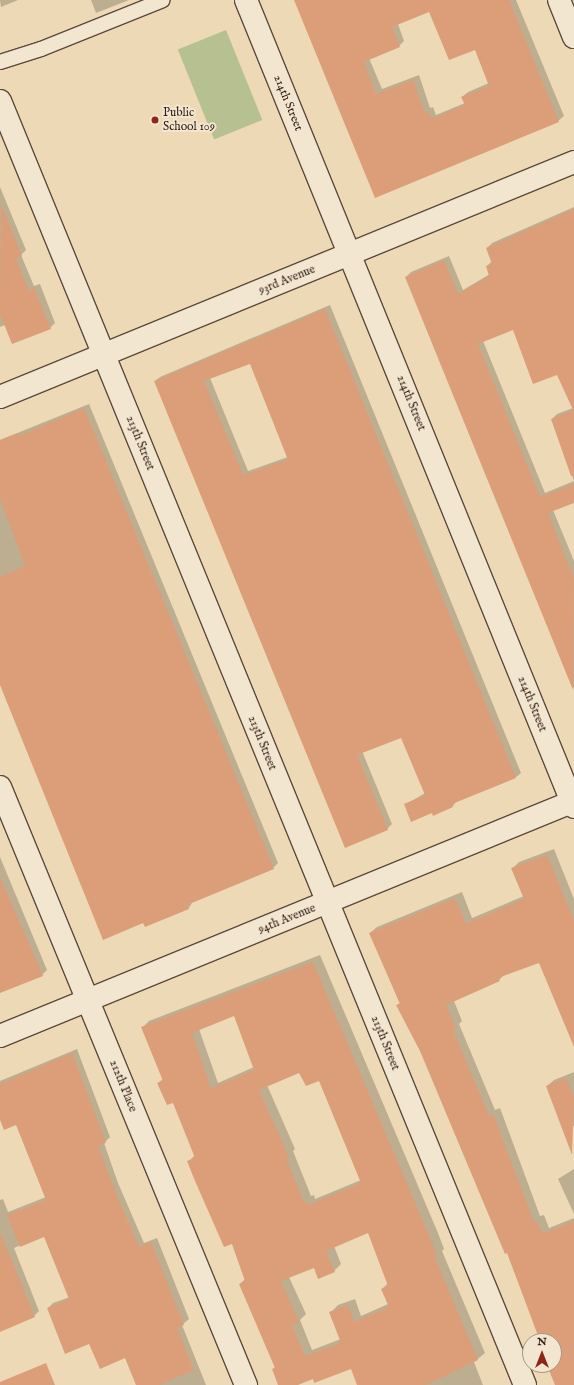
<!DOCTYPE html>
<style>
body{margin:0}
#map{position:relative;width:574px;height:1385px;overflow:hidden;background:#edd9b6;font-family:"IM FELL English",serif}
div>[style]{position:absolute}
.green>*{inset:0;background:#b6c090;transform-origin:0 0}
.shadow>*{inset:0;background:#0003}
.building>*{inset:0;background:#dc9e79}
.roads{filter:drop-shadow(1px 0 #5d4b3d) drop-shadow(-1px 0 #5d4b3d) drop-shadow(0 1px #5d4b3d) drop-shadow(0 -1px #5d4b3d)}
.service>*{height:14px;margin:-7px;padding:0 7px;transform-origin:7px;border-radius:7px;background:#f3e6d0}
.minor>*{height:22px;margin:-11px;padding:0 11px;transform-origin:11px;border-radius:11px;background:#f3e6d0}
.dots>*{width:11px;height:11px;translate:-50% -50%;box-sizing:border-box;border:2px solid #f3e6d0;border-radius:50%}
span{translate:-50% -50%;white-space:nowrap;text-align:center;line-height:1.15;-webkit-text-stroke:4px #f3e6d0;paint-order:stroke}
.street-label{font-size:12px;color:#2d1c15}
.poi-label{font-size:12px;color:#2d1c15}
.left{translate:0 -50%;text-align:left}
.north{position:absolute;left:522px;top:1333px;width:40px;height:40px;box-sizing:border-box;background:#f3e6d0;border:1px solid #a49585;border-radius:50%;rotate:0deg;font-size:11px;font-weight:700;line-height:16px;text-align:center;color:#2d1c15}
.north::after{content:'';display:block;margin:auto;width:14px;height:18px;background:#8f2418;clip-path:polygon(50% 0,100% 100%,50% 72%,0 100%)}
</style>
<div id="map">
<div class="green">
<div style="left:226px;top:30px;width:97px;height:52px;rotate:68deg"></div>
</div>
<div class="shadow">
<div style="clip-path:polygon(0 0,18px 0,1px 7px)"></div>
<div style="clip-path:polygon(91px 0,129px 0,96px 13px)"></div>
<div style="clip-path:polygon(evenodd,295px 0,516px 0,564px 116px,558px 121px,376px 196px,295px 0,430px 11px,475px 49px,489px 83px,468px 92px,462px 97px,465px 103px,436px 115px,433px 107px,430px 108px,419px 75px,382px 89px,369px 58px,399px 46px,404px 41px,398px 24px,430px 11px)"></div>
<div style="clip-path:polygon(0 187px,26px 250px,21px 255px,34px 286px,40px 284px,55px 323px,50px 328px,5px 325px,0 327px)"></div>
<div style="clip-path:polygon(574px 207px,574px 481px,552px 419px,557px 414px,573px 408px,558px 373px,513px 329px,483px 341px,545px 493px,574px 481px,574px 502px,553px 510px,574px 561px,574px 689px,406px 277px,411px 272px,449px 256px,463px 290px,490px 274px,487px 266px,492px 261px,487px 248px,492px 243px)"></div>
<div style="clip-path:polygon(evenodd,330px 305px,521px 773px,516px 777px,457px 801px,452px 807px,433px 812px,405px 805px,425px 793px,402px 736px,362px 751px,392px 824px,387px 829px,155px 381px,160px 377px,330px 305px,250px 362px,288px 457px,248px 471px,210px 378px,250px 362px)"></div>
<div style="clip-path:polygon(89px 404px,278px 863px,273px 868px,193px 901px,189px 908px,145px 925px,0 684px,0 440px)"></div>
<div style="clip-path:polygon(554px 849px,574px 899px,574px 1015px,540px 961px,505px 974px,499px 980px,454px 1001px,462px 1021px,459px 1024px,495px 1110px,500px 1108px,540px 1216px,544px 1215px,549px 1228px,574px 1218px,574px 1385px,556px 1385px,548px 1365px,554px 1365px,554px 1341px,542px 1341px,508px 1252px,421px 1051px,397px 1005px,400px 1003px,370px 933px,377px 927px,462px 892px,472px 918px,524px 896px,513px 868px,519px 862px)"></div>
<div style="clip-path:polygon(0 857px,47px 970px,42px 975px,0 991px)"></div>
<div style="clip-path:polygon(evenodd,320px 955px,438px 1233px,444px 1249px,442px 1251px,485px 1353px,474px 1362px,483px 1385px,387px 1385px,351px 1368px,291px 1385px,279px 1385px,273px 1369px,275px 1367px,240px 1284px,245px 1279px,232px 1243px,189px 1161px,195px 1155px,174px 1101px,158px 1083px,163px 1079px,142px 1028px,149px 1021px,320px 955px,235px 1015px,254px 1067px,218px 1083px,199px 1029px,235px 1015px,320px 955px,299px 1072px,320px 1079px,361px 1180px,315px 1199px,314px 1195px,311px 1196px,293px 1151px,295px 1149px,267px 1085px,299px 1072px,320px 955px,369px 1231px,388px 1283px,382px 1289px,388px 1304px,361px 1316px,355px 1299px,338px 1305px,331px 1312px,341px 1339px,312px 1350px,300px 1320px,306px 1314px,289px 1277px,314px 1267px,334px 1271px,341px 1264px,334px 1246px,369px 1231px)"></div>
<div style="clip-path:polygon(77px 1049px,110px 1137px,104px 1143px,118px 1183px,144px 1243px,157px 1238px,189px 1319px,182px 1325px,206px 1385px,137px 1385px,125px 1357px,90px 1343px,48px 1308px,53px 1303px,70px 1297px,44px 1235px,14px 1248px,39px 1311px,34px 1316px,0 1329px,0 1200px,3px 1199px,8px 1212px,46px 1197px,17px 1124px,0 1118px,0 1081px)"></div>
<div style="clip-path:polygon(574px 1072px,574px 1126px,564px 1130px,547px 1086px,554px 1080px)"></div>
<div style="clip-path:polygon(574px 1169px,574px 1214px,558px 1179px)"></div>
</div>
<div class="building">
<div style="clip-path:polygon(evenodd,294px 0,509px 0,559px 122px,375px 198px,294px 0,429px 12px,449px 60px,475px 50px,489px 86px,461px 97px,465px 105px,431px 119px,428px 111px,425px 113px,413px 80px,376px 94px,364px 62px,400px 47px,392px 27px,429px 12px)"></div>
<div style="clip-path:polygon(1px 204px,22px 256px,16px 259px,29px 291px,34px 288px,51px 329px,12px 344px,0 314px)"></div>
<div style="clip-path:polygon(574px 209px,574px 476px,571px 476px,551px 419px,573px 410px,557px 375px,533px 384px,513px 330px,478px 344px,540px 497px,574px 484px,574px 503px,548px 513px,574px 579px,573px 690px,405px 277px,444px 260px,458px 294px,489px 276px,486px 266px,492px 264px,486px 248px)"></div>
<div style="clip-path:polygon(evenodd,325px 309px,516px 778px,452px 804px,453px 807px,433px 816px,432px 813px,411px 822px,404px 804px,425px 795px,401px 738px,357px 755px,388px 830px,345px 848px,154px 381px,325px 309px,250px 364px,288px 460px,243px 475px,204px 381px,250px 364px)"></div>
<div style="clip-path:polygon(84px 408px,274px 869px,187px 905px,189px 909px,145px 927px,143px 923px,103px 940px,0 685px,0 577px,25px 566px,0 499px,0 440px,18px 433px,19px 436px)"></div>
<div style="clip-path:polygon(547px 855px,574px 921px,574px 1047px,539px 963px,498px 978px,500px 981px,446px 1005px,456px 1028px,453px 1030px,489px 1116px,493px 1114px,534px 1222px,537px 1221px,543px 1234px,574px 1221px,574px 1385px,555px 1385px,547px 1365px,554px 1365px,554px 1341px,540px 1341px,507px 1253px,505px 1254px,420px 1051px,396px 1005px,400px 1004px,369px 933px,455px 898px,466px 924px,524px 899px,511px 868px)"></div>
<div style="clip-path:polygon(0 877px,43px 976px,0 993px)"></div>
<div style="clip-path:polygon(evenodd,313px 962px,431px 1240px,437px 1257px,435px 1258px,478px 1360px,426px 1385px,357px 1385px,351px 1369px,314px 1383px,313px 1379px,298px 1385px,278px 1385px,272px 1369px,275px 1368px,239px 1284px,245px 1281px,232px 1244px,224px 1247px,195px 1181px,187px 1161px,195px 1158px,173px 1103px,167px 1105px,157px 1083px,163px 1081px,141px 1027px,313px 962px,234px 1016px,254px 1070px,211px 1089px,192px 1033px,234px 1016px,313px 962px,299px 1073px,306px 1086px,319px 1081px,361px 1183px,308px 1205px,307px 1201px,304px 1202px,286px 1158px,289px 1157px,259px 1090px,299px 1073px,313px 962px,368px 1233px,388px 1286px,381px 1289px,389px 1307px,354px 1322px,348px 1305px,329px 1312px,341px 1343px,305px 1356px,292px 1325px,299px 1322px,281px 1281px,314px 1268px,318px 1279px,335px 1272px,326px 1251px,368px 1233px)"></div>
<div style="clip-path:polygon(72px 1053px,106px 1143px,98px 1146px,114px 1188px,139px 1247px,151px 1242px,184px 1325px,177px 1328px,194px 1370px,159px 1385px,136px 1385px,125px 1358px,100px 1369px,89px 1344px,65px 1354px,47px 1308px,69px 1299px,44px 1237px,20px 1247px,7px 1215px,46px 1200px,16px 1125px,4px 1130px,0 1120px,0 1084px)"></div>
<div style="clip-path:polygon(566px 1078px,574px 1098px,572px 1155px,546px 1086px)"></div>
<div style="clip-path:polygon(0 1232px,35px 1317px,0 1332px)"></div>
<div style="clip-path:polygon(46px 1363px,55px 1385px,0 1385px,0 1382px)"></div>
</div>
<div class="roads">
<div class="service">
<div style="left:0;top:62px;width:43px;rotate:-17.6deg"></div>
<div style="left:41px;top:49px;width:131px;rotate:-21.9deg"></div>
</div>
<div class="minor">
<div style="left:246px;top:0;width:871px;rotate:67.88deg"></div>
<div style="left:559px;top:0;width:40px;rotate:68deg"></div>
<div style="left:0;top:101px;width:1387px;rotate:67.76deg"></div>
<div style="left:0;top:397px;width:620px;rotate:-22.26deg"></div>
<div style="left:0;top:787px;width:647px;rotate:67.64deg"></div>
<div style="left:0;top:1036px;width:620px;rotate:-22.26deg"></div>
</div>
</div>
<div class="dots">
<div style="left:155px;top:120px;background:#8f2418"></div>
</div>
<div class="street-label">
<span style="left:288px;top:103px;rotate:68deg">214th Street</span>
<span style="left:287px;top:280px;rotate:-22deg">93rd Avenue</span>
<span style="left:411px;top:403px;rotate:68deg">214th Street</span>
<span style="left:140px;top:443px;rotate:68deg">213th Street</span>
<span style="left:532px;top:704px;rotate:68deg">214th Street</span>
<span style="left:262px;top:743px;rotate:68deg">213th Street</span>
<span style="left:287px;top:919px;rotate:-22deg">94th Avenue</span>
<span style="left:385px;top:1043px;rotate:68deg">213th Street</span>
<span style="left:123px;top:1086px;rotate:68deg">212th Place</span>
</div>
<div class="poi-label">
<span class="left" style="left:163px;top:120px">Public<br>School 109</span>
</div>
<div class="north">N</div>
</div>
